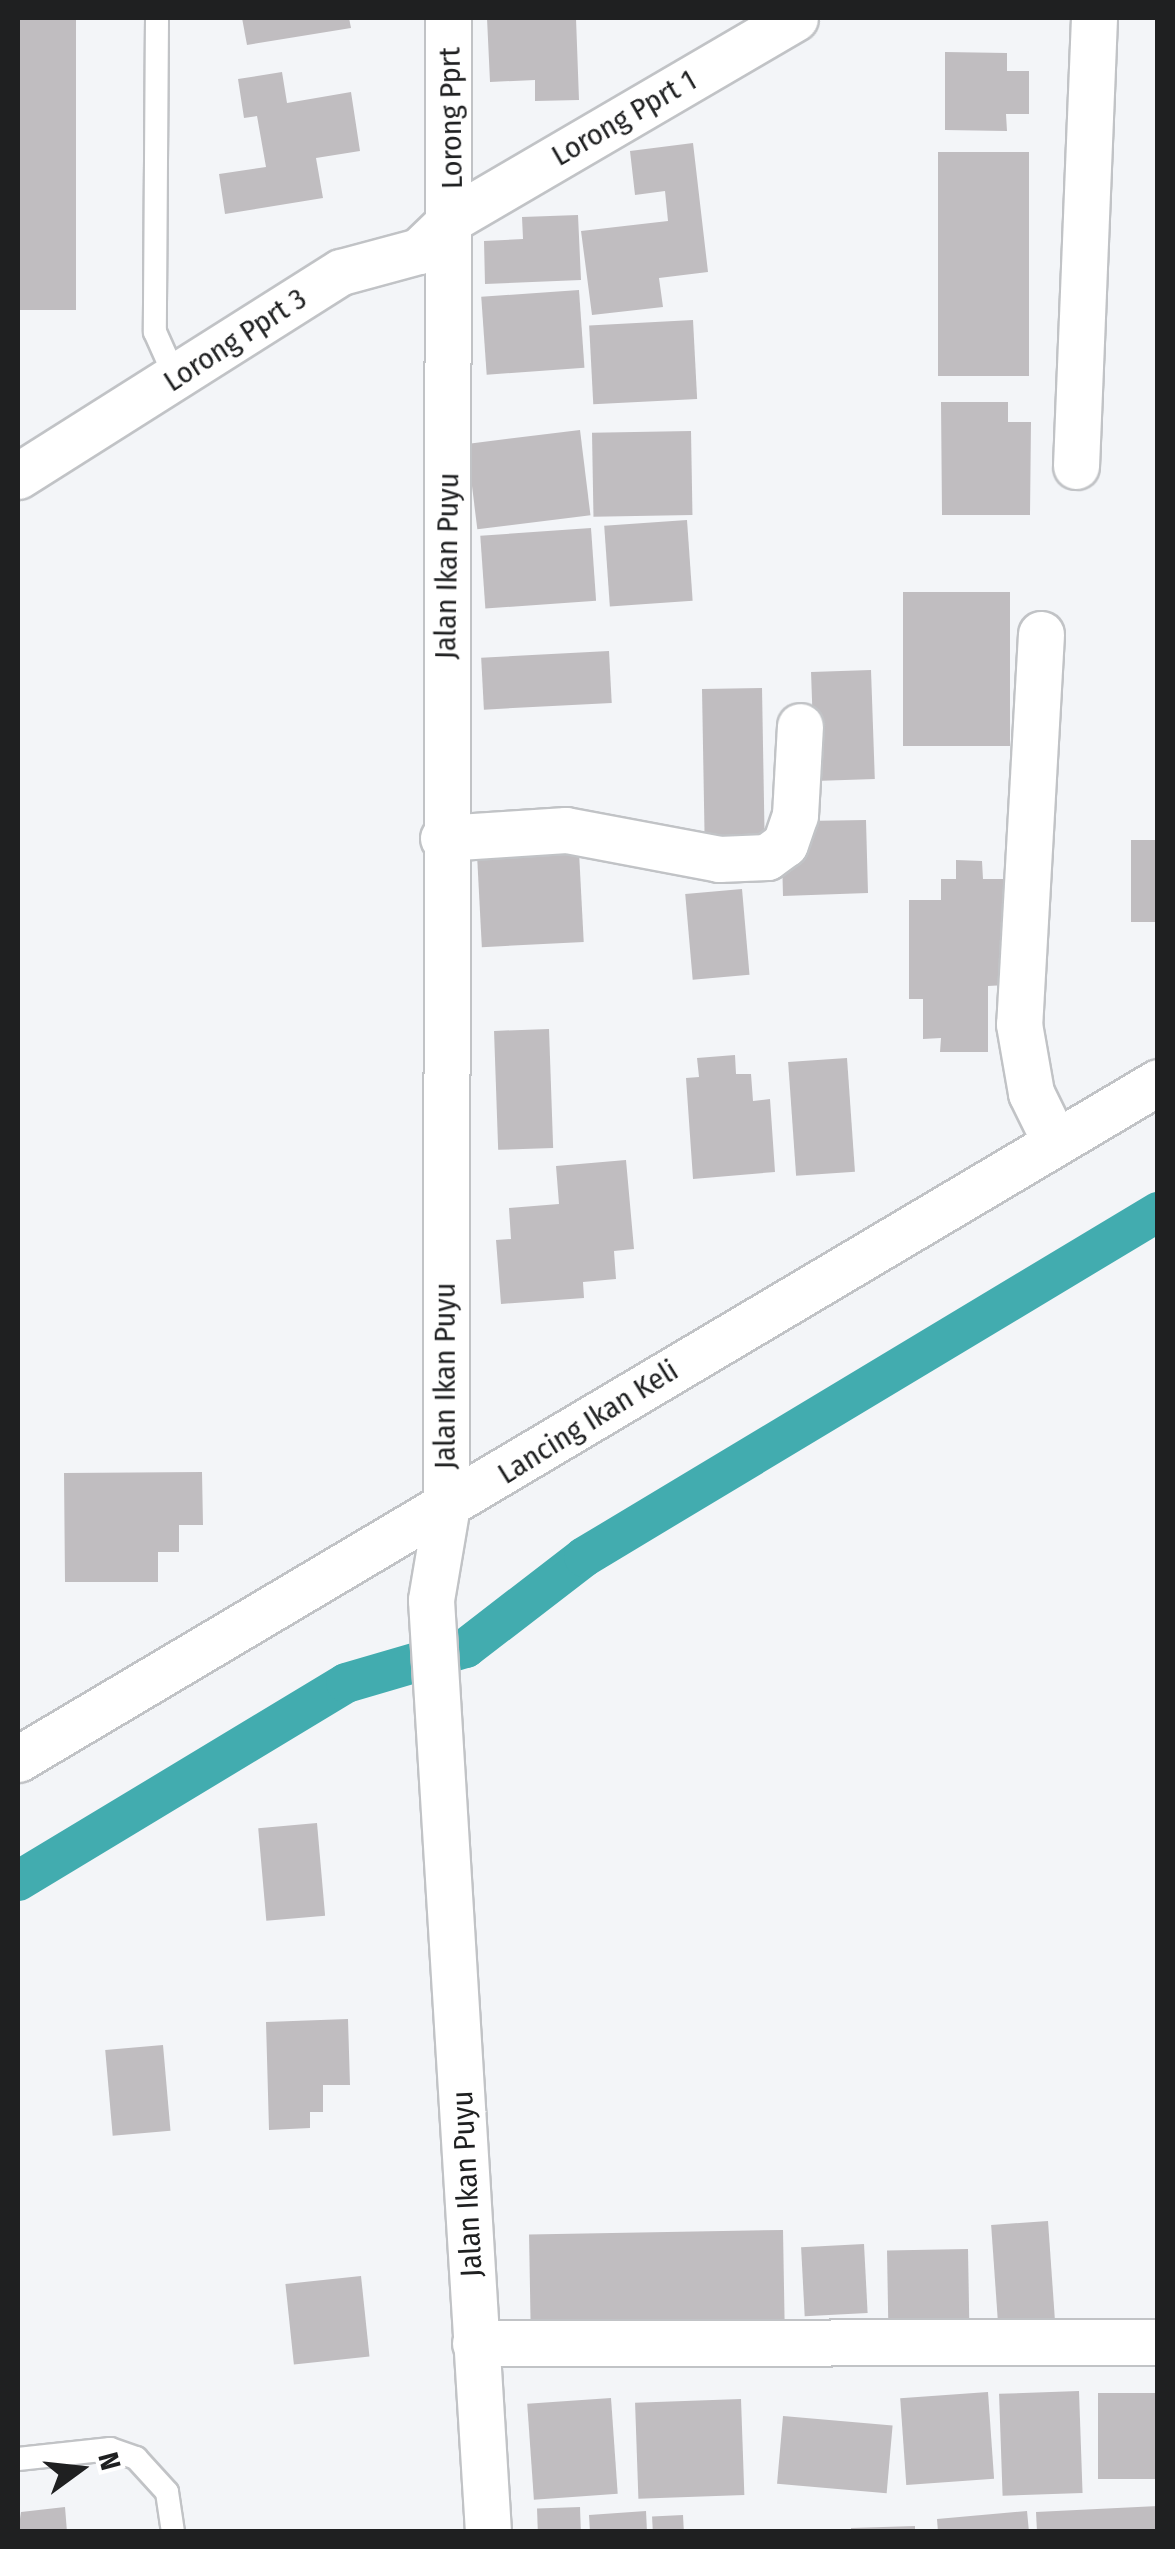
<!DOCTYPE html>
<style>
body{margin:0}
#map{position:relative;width:1175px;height:2549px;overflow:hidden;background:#f3f5f8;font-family:"Fira Sans Condensed",sans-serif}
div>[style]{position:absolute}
.canal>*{height:40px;margin:-20px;padding:0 20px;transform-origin:20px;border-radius:20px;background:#42acaf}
.building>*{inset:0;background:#c0bdc0;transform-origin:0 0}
.roads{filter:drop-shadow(2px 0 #c1c3c6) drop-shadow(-2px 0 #c1c3c6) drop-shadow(0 2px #c1c3c6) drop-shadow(0 -2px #c1c3c6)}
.service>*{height:22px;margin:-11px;padding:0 11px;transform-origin:11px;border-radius:11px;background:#fff}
.minor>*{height:45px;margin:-22.5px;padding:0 22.5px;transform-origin:22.5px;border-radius:22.5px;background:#fff}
span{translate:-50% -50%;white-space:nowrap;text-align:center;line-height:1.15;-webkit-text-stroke:8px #fff;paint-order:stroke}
.street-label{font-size:30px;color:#1f2021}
.frame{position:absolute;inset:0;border:20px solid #1f2021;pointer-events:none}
.north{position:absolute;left:30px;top:2419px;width:100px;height:100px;-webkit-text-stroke:8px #fff;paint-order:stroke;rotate:75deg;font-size:28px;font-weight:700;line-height:40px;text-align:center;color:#1f2021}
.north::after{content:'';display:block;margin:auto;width:35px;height:45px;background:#1f2021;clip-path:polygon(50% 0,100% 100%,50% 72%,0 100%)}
</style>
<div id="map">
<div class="canal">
<div style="left:18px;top:1881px;width:383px;rotate:-31.1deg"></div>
<div style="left:346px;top:1683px;width:125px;rotate:-16.3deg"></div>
<div style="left:466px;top:1648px;width:149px;rotate:-37.6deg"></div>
<div style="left:584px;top:1557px;width:670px;rotate:-31.01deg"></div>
</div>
<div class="building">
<div style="left:18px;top:18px;width:58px;height:292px"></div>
<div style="clip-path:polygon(242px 18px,349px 18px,351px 28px,247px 45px)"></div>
<div style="clip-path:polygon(487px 18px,576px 18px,579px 100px,535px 101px,535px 80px,490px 82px)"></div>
<div style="clip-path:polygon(945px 52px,1007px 53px,1007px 71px,1029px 71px,1029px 114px,1006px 114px,1007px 131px,945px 130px)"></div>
<div style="clip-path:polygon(282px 72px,287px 103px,351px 92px,360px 151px,316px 158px,323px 198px,225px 214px,219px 174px,266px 167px,257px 116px,244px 118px,238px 79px)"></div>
<div style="clip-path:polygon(693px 143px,708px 272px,659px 278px,663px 307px,592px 315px,581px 231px,668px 221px,665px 191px,635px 195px,630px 151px)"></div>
<div style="left:938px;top:152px;width:91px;height:224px"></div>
<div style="clip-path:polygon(578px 215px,581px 280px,485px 284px,484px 241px,523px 239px,522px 217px)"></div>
<div style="left:579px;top:290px;width:78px;height:98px;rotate:86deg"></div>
<div style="left:693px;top:320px;width:79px;height:104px;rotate:87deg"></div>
<div style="clip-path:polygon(941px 402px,1008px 402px,1008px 422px,1031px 422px,1030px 515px,942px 515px)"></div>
<div style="left:580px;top:430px;width:86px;height:114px;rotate:83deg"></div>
<div style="left:691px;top:431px;width:84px;height:99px;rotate:89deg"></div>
<div style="left:687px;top:520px;width:81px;height:83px;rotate:86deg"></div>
<div style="left:591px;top:528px;width:73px;height:111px;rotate:86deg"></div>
<div style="left:903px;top:592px;width:107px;height:154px"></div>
<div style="left:609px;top:651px;width:52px;height:128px;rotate:87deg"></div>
<div style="left:871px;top:670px;width:109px;height:60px;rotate:88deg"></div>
<div style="left:762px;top:688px;width:150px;height:60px;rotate:89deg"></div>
<div style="clip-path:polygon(866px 820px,868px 893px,783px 896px,782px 858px,805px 858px,804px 821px)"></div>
<div style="left:1131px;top:840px;width:27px;height:82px"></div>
<div style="left:579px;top:852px;width:90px;height:102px;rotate:87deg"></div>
<div style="clip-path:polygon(956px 860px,982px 861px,983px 879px,1006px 879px,1006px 985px,988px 986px,988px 1052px,940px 1052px,941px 1038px,923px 1039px,923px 999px,909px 999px,909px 900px,941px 900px,941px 879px,956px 879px)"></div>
<div style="left:742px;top:889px;width:86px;height:57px;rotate:85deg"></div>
<div style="left:549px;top:1029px;width:119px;height:55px;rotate:88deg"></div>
<div style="clip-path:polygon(735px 1055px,736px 1074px,751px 1074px,753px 1101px,770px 1099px,775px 1172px,693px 1179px,686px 1078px,699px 1077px,697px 1058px)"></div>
<div style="left:847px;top:1058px;width:114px;height:59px;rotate:86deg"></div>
<div style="clip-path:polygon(626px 1160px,634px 1249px,614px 1251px,616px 1279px,583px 1282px,584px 1298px,501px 1304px,496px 1240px,511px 1239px,509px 1208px,559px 1204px,556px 1166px)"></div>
<div style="clip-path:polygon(202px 1472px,203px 1525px,179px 1525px,179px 1552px,158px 1552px,158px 1582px,65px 1582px,64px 1473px)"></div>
<div style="left:317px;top:1823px;width:93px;height:59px;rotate:85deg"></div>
<div style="clip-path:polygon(348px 2019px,350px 2085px,323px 2085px,323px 2112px,310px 2112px,310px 2128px,269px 2130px,266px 2022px)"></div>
<div style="left:163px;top:2045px;width:86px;height:58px;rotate:85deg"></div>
<div style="left:1048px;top:2221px;width:99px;height:57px;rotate:86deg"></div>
<div style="left:783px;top:2230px;width:90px;height:254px;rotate:89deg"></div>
<div style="left:864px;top:2244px;width:69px;height:63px;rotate:87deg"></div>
<div style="left:968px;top:2249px;width:77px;height:81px;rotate:89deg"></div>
<div style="left:361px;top:2276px;width:81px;height:76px;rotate:84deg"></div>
<div style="left:1079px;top:2391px;width:102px;height:80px;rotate:88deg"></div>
<div style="left:988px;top:2392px;width:87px;height:88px;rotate:86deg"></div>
<div style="left:1158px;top:2393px;width:86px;height:60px;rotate:90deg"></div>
<div style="left:611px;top:2398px;width:96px;height:84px;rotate:86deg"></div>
<div style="left:741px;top:2399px;width:96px;height:106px;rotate:88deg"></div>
<div style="left:783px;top:2416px;width:110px;height:68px;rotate:5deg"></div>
<div style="clip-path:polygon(1158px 2506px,1158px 2532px,1037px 2532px,1036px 2512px)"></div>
<div style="clip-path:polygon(65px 2507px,67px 2532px,18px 2532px,21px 2512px)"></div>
<div style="left:580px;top:2507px;width:25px;height:43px;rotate:88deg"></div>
<div style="clip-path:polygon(646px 2511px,647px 2532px,590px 2532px,589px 2515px)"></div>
<div style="clip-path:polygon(1027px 2511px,1029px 2532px,938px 2532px,937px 2519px)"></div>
<div style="left:683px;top:2515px;width:17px;height:31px;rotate:87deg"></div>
<div style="clip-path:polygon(915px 2526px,915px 2532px,851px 2532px,851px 2528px)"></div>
</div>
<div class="roads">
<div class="service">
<div style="left:157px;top:18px;width:314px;rotate:90.4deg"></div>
<div style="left:155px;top:332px;width:51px;rotate:65.9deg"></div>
<div style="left:18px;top:2459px;width:93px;rotate:-6.2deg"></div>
<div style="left:110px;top:2449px;width:28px;rotate:19deg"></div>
<div style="left:136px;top:2458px;width:46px;rotate:47.6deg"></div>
<div style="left:167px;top:2492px;width:40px;rotate:81.5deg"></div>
</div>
<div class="minor">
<div style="left:448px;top:18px;width:1493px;rotate:90.08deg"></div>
<div style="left:446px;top:1511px;width:90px;rotate:99.6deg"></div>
<div style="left:431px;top:1600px;width:934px;rotate:86.5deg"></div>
<div style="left:1076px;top:466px;width:448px;rotate:-87.7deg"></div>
<div style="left:18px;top:476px;width:382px;rotate:-32.3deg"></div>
<div style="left:341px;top:272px;width:81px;rotate:-15.1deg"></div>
<div style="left:419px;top:251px;width:47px;rotate:-44.1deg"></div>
<div style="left:453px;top:218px;width:396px;rotate:-30.3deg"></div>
<div style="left:1041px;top:634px;width:391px;rotate:93.2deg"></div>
<div style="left:1019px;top:1024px;width:70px;rotate:80.1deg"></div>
<div style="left:1031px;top:1093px;width:52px;rotate:63.9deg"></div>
<div style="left:443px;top:838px;width:123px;rotate:-3.7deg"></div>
<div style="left:566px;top:830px;width:156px;rotate:10.7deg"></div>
<div style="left:719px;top:859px;width:48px;rotate:-2.4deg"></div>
<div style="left:767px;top:857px;width:22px;rotate:-36deg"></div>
<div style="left:785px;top:844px;width:31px;rotate:-71deg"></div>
<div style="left:795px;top:815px;width:89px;rotate:-86.8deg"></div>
<div style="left:18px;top:1759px;width:1326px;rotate:-30.7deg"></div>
<div style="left:475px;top:2343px;width:683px;rotate:-0.08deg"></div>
</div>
</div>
<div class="street-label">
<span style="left:451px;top:118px;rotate:-91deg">Lorong Pprt</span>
<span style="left:624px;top:118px;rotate:-30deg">Lorong Pprt 1</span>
<span style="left:235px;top:340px;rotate:-33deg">Lorong Pprt 3</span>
<span style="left:447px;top:566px;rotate:-89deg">Jalan Ikan Puyu</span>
<span style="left:445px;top:1376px;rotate:-90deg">Jalan Ikan Puyu</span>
<span style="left:588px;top:1422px;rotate:-32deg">Lancing Ikan Keli</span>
<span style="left:467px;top:2184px;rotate:-93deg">Jalan Ikan Puyu</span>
</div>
<div class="frame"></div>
<div class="north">N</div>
</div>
